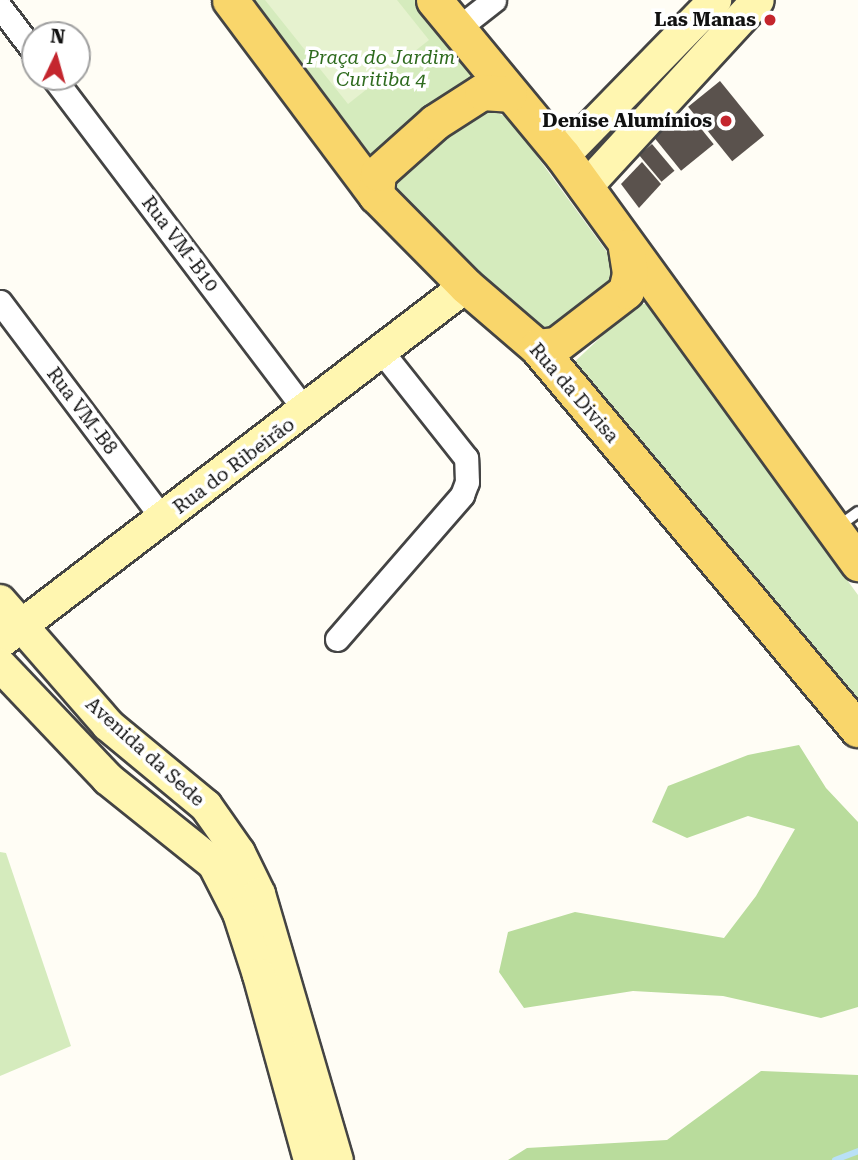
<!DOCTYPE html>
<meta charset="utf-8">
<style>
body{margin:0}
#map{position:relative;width:858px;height:1160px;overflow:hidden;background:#fffdf5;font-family:"Roboto Serif",serif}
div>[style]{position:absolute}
.green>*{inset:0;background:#d5ebbd}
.forest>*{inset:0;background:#b9dc9c}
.pitch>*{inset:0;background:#e6f2cf}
.stream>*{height:6px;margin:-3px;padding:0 3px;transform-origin:3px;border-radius:3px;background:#b9e0f7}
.building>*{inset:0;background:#5a524d;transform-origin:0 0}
.roads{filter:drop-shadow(2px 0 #444) drop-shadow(-2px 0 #444) drop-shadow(0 2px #444) drop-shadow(0 -2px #444)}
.lane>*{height:10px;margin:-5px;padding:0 5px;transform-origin:5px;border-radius:5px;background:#fff}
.street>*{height:23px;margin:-11.5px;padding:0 11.5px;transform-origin:11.5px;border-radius:11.5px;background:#fff}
.secondary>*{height:32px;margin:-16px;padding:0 16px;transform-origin:16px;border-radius:16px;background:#fff6b0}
.primary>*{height:35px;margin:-17.5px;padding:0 17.5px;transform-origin:17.5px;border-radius:17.5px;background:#f9d66b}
.dots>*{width:19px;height:19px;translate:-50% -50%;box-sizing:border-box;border:4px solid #fff;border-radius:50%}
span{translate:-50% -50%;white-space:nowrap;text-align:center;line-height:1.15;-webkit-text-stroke:7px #fff;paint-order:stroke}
.poi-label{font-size:19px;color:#111;font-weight:700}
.right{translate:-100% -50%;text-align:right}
.park-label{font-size:19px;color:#2f6b1f;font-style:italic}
.street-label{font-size:19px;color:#111}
.north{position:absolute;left:21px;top:21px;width:70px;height:70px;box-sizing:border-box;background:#fff;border:2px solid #a0a0a0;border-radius:50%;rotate:5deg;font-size:19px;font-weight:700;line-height:28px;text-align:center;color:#111}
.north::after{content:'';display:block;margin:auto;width:24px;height:32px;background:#c4262e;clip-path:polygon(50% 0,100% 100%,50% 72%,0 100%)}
</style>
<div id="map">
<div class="green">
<div style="clip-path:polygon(242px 0,426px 0,492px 86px,372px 173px)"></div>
<div style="clip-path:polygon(481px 106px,509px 118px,615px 263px,612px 282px,558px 329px,543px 332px,391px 196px,389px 181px)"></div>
<div style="clip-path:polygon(636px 304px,646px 304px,858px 595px,858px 699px,734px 552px,568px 368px)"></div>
<div style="clip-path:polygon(0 852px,6px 853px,71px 1046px,0 1076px)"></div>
</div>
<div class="forest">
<div style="clip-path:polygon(799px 745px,826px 788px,858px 822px,858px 1007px,821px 1018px,723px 996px,633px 991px,524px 1008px,499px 972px,508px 932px,575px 912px,724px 938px,756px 896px,795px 829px,748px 816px,687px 838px,652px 822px,668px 786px,748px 755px)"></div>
<div style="clip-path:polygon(761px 1071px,858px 1075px,858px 1160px,508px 1160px,527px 1148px,667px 1140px)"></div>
</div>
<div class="pitch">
<div style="clip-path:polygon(265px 0,397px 0,429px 40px,348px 104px)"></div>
</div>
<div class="stream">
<div style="left:835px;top:1160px;width:25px;rotate:-21deg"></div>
</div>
<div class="building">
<div style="left:720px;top:81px;width:70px;height:41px;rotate:51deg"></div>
<div style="left:686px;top:110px;width:44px;height:42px;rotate:51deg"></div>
<div style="left:652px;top:144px;width:35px;height:17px;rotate:50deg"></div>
<div style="clip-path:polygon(642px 162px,661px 184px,639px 208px,621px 184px)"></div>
</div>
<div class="roads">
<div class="lane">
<div style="left:836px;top:528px;width:27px;rotate:-36deg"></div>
</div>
<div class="street">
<div style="left:0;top:7px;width:58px;rotate:52.7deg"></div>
<div style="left:457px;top:29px;width:47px;rotate:-38.1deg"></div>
<div style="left:53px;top:77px;width:419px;rotate:52.9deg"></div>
<div style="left:0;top:302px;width:271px;rotate:53.1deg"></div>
<div style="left:337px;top:639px;width:191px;rotate:-49deg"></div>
<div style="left:462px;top:495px;width:14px;rotate:-69deg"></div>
<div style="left:467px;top:482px;width:24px;rotate:-92deg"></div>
<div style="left:466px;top:458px;width:135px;rotate:-128.4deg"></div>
</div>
<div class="secondary">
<div style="left:563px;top:156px;width:218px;rotate:-45.7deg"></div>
<div style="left:585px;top:188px;width:255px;rotate:-47.4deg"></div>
<div style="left:0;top:601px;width:164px;rotate:48.9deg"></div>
<div style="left:108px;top:725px;width:127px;rotate:39.6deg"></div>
<div style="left:206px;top:806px;width:57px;rotate:54.9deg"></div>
<div style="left:239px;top:853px;width:46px;rotate:64deg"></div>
<div style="left:259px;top:894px;width:277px;rotate:73.7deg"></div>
<div style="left:0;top:642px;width:586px;rotate:-37.38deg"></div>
<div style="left:0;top:665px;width:157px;rotate:46.5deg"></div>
<div style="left:108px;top:779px;width:136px;rotate:38.7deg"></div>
<div style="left:214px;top:864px;width:55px;rotate:63deg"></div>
<div style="left:239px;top:913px;width:65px;rotate:72.1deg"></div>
<div style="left:259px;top:975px;width:192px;rotate:74.6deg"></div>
</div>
<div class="primary">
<div style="left:230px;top:0;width:244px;rotate:53.2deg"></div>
<div style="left:376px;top:195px;width:128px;rotate:45.3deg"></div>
<div style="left:466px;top:286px;width:94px;rotate:40.7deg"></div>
<div style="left:537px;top:347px;width:499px;rotate:50deg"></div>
<div style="left:434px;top:0;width:202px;rotate:50.4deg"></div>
<div style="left:563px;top:156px;width:503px;rotate:54.06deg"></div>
<div style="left:376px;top:195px;width:22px;rotate:-85deg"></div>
<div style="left:378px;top:173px;width:76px;rotate:-41.8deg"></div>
<div style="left:435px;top:122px;width:56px;rotate:-32.6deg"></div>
<div style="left:482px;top:92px;width:27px;rotate:4deg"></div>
<div style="left:537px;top:347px;width:19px;rotate:-6deg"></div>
<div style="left:556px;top:345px;width:88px;rotate:-37.6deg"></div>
<div style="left:626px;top:291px;width:18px;rotate:-77deg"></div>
<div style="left:630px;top:273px;width:26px;rotate:-99deg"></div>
</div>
</div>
<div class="dots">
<div style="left:770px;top:20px;background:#c4262e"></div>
<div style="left:726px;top:121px;background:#c4262e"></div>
</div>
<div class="poi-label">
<span class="right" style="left:756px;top:20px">Las Manas</span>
<span class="right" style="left:712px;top:121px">Denise Alumínios</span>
</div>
<div class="park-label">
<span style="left:381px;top:69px">Praça do Jardim<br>Curitiba 4</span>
</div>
<div class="street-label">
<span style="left:180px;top:244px;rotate:53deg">Rua VM-B10</span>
<span style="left:574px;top:393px;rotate:49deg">Rua da Divisa</span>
<span style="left:82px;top:411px;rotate:53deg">Rua VM-B8</span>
<span style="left:234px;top:466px;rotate:-37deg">Rua do Ribeirão</span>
<span style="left:145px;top:752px;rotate:42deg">Avenida da Sede</span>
</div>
<div class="north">N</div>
</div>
